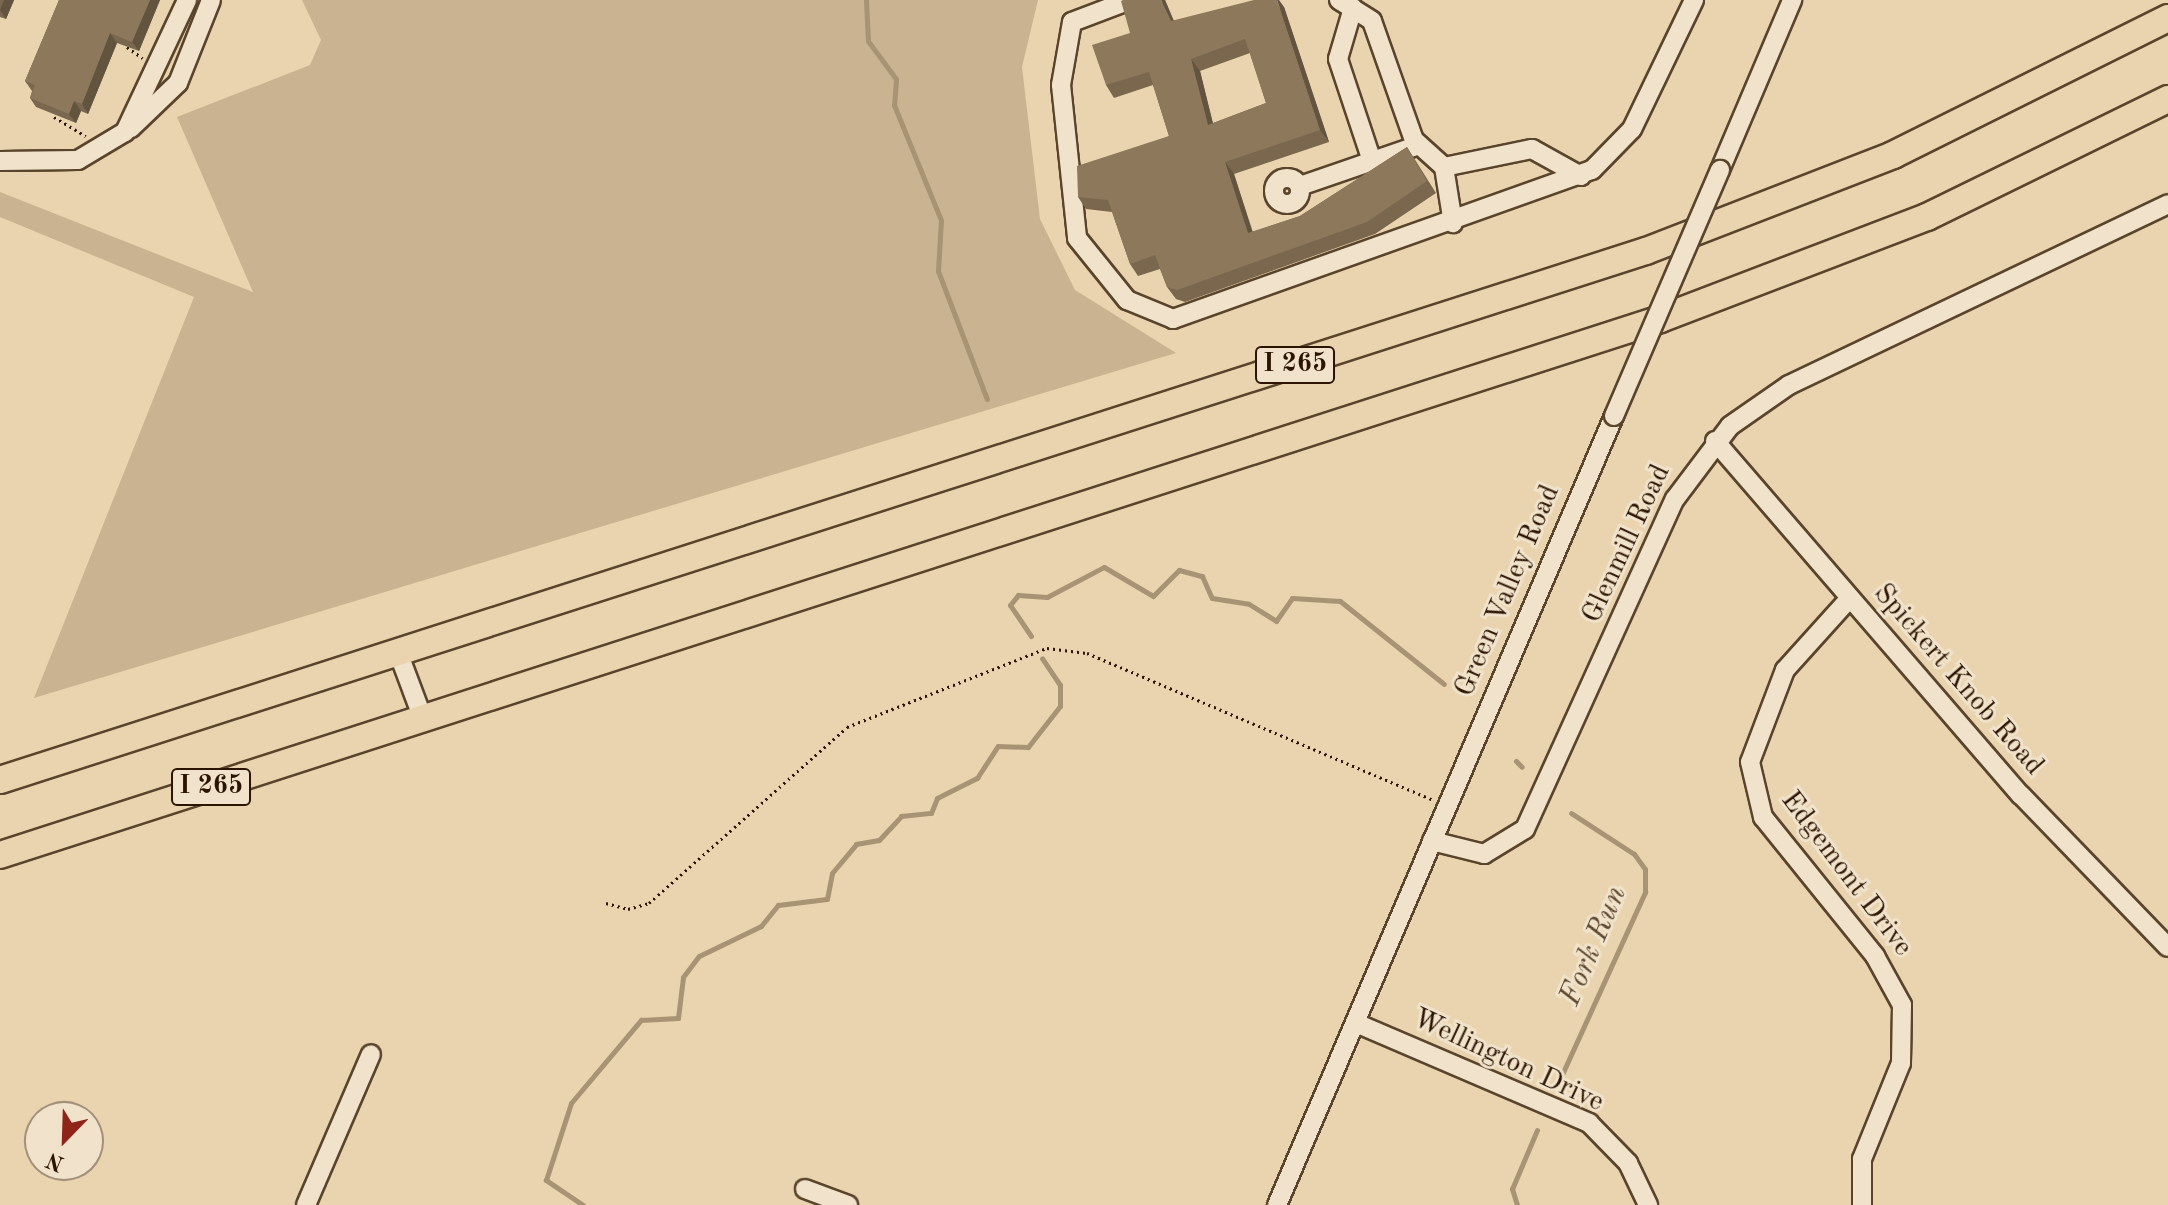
<!DOCTYPE html>
<style>
body{margin:0}
#map{position:relative;width:2168px;height:1205px;overflow:hidden;background:#e9d4af;font-family:"Old Standard TT",serif}
div>[style]{position:absolute}
.green>*{inset:0;background:#c9b391}
.stream>*{height:5px;margin:-2.5px;padding:0 2.5px;transform-origin:2.5px;border-radius:2.5px;background:#a89374}
.path>*{height:3px;margin-top:-1.5px;transform-origin:0;background:repeating-linear-gradient(90deg,#2b1401 0 2px,transparent 0 6px)}
.roads{filter:drop-shadow(2px 0 #5a442c) drop-shadow(-2px 0 #5a442c) drop-shadow(0 2px #5a442c) drop-shadow(0 -2px #5a442c)}
.minor>*{height:18px;margin:-9px;padding:0 9px;transform-origin:9px;border-radius:9px;background:#f1e3cb}
.minor>.ring{margin:-9px;padding:0;box-sizing:content-box;background:none;border:18px solid #f1e3cb;border-radius:50%}
.highway>*{height:26px;margin:-13px;padding:0 13px;transform-origin:13px;border-radius:13px;background:#e9d4af}
.bridges{filter:drop-shadow(2px 0 #5a442c) drop-shadow(-2px 0 #5a442c) drop-shadow(0 2px #5a442c) drop-shadow(0 -2px #5a442c)}
.minor-bridge>*{height:18px;margin:-9px;padding:0 9px;transform-origin:9px;border-radius:9px;background:#f1e3cb}
.wall>*{inset:0;background:#7a674e}
.shaded-wall>*{inset:0;background:#635440}
.building>*{inset:0;background:#8e785b}
span{translate:-50% -50%;white-space:nowrap;text-align:center;line-height:1.15;-webkit-text-stroke:6px #f1e3cb;paint-order:stroke}
.shield-label span{padding:2px 6px;background:#f1e3cb;border:2px solid;border-radius:6px;-webkit-text-stroke-width:0}
.shield-label{font-size:26px;color:#2b1401;font-weight:700}
.street-label{font-size:28px;color:#2b1401}
.water-label{font-size:30px;color:#5d472f;font-style:italic}
.north{position:absolute;left:24px;top:1101px;width:80px;height:80px;box-sizing:border-box;background:#f1e3cb;border:2px solid #a2907a;border-radius:50%;rotate:203deg;font-size:22px;font-weight:700;line-height:32px;text-align:center;color:#2b1401}
.north::after{content:'';display:block;margin:auto;width:28px;height:36px;background:#8f2418;clip-path:polygon(50% 0,100% 100%,50% 72%,0 100%)}
</style>
<div id="map">
<div class="green">
<div style="clip-path:polygon(302px 0,1038px 0,1022px 67px,1040px 219px,1075px 290px,1176px 353px,34px 698px,194px 297px,0 217px,0 192px,253px 292px,177px 117px,310px 65px,321px 40px)"></div>
</div>
<div class="stream">
<div style="left:866px;top:0;width:41px;rotate:87.2deg"></div>
<div style="left:868px;top:41px;width:47px;rotate:53.6deg"></div>
<div style="left:896px;top:79px;width:26px;rotate:94deg"></div>
<div style="left:894px;top:105px;width:124px;rotate:67.8deg"></div>
<div style="left:941px;top:220px;width:51px;rotate:93.4deg"></div>
<div style="left:938px;top:271px;width:137px;rotate:69.1deg"></div>
<div style="left:1031px;top:636px;width:37px;rotate:-124deg"></div>
<div style="left:1010px;top:605px;width:13px;rotate:-51deg"></div>
<div style="left:1018px;top:595px;width:29px;rotate:4deg"></div>
<div style="left:1047px;top:597px;width:64px;rotate:-27.8deg"></div>
<div style="left:1104px;top:567px;width:57px;rotate:30.6deg"></div>
<div style="left:1153px;top:596px;width:37px;rotate:-45deg"></div>
<div style="left:1179px;top:570px;width:24px;rotate:15deg"></div>
<div style="left:1202px;top:576px;width:24px;rotate:66deg"></div>
<div style="left:1212px;top:598px;width:37px;rotate:9deg"></div>
<div style="left:1249px;top:604px;width:32px;rotate:32deg"></div>
<div style="left:1276px;top:621px;width:28px;rotate:-55deg"></div>
<div style="left:1292px;top:598px;width:48px;rotate:3.6deg"></div>
<div style="left:1340px;top:601px;width:133px;rotate:38.6deg"></div>
<div style="left:1516px;top:761px;width:8px;rotate:45deg"></div>
<div style="left:1559px;top:1081px;width:208px;rotate:-65.5deg"></div>
<div style="left:1645px;top:892px;width:23px;rotate:-90deg"></div>
<div style="left:1645px;top:869px;width:19px;rotate:-126deg"></div>
<div style="left:1634px;top:854px;width:75px;rotate:-146.9deg"></div>
<div style="left:583px;top:1205px;width:45px;rotate:-146deg"></div>
<div style="left:546px;top:1180px;width:81px;rotate:-72deg"></div>
<div style="left:571px;top:1103px;width:109px;rotate:-49.9deg"></div>
<div style="left:641px;top:1020px;width:37px;rotate:-3deg"></div>
<div style="left:678px;top:1018px;width:41px;rotate:-83deg"></div>
<div style="left:683px;top:977px;width:26px;rotate:-53deg"></div>
<div style="left:699px;top:956px;width:69px;rotate:-25.8deg"></div>
<div style="left:761px;top:926px;width:27px;rotate:-51deg"></div>
<div style="left:778px;top:905px;width:49px;rotate:-7deg"></div>
<div style="left:827px;top:899px;width:26px;rotate:-79deg"></div>
<div style="left:832px;top:873px;width:38px;rotate:-50deg"></div>
<div style="left:856px;top:844px;width:23px;rotate:-10deg"></div>
<div style="left:879px;top:840px;width:33px;rotate:-47deg"></div>
<div style="left:901px;top:816px;width:30px;rotate:-6deg"></div>
<div style="left:931px;top:813px;width:16px;rotate:-68deg"></div>
<div style="left:937px;top:798px;width:45px;rotate:-26.6deg"></div>
<div style="left:977px;top:778px;width:38px;rotate:-57deg"></div>
<div style="left:998px;top:746px;width:30px;rotate:2deg"></div>
<div style="left:1028px;top:747px;width:52px;rotate:-52deg"></div>
<div style="left:1060px;top:706px;width:21px;rotate:-90deg"></div>
<div style="left:1060px;top:685px;width:32px;rotate:-124deg"></div>
<div style="left:1517px;top:1205px;width:17px;rotate:-107deg"></div>
<div style="left:1512px;top:1189px;width:64px;rotate:-67deg"></div>
</div>
<div class="path">
<div style="left:127px;top:47px;width:19px;rotate:35deg"></div>
<div style="left:54px;top:117px;width:37px;rotate:31deg"></div>
<div style="left:606px;top:903px;width:23px;rotate:15deg"></div>
<div style="left:628px;top:909px;width:22px;rotate:-16deg"></div>
<div style="left:649px;top:903px;width:265px;rotate:-41.6deg"></div>
<div style="left:847px;top:727px;width:215px;rotate:-21.6deg"></div>
<div style="left:1047px;top:648px;width:40px;rotate:7.1deg"></div>
<div style="left:1087px;top:653px;width:376px;rotate:23deg"></div>
</div>
<div class="roads">
<div class="minor">
<div style="left:1130px;top:0;width:62px;rotate:159.2deg"></div>
<div style="left:1072px;top:22px;width:64px;rotate:99.9deg"></div>
<div style="left:1061px;top:85px;width:154px;rotate:84deg"></div>
<div style="left:1077px;top:238px;width:80px;rotate:51.1deg"></div>
<div style="left:1127px;top:300px;width:50px;rotate:22.4deg"></div>
<div style="left:1173px;top:319px;width:445px;rotate:-19.6deg"></div>
<div style="left:1592px;top:170px;width:57px;rotate:-45.7deg"></div>
<div style="left:1632px;top:129px;width:143px;rotate:-64.3deg"></div>
<div style="left:1339px;top:0;width:39px;rotate:32deg"></div>
<div style="left:1372px;top:21px;width:126px;rotate:70.6deg"></div>
<div style="left:1414px;top:140px;width:40px;rotate:42deg"></div>
<div style="left:1444px;top:167px;width:57px;rotate:80.9deg"></div>
<div style="left:1353px;top:8px;width:53px;rotate:106.4deg"></div>
<div style="left:1338px;top:59px;width:108px;rotate:71.6deg"></div>
<div style="left:131px;top:128px;width:65px;rotate:-43.8deg"></div>
<div style="left:178px;top:83px;width:89px;rotate:-68.3deg"></div>
<div style="left:0;top:161px;width:78px;rotate:-0.7deg"></div>
<div style="left:78px;top:160px;width:55px;rotate:-30.8deg"></div>
<div style="left:125px;top:132px;width:146px;rotate:-64.8deg"></div>
<div style="left:1444px;top:167px;width:90px;rotate:-11.6deg"></div>
<div style="left:1532px;top:149px;width:56px;rotate:28.9deg"></div>
<div style="left:1720px;top:170px;width:185px;rotate:-67deg"></div>
<div class="ring" style="left:1274px;top:178px;width:8px;height:8px"></div>
<div style="left:1300px;top:186px;width:126px;rotate:-19deg"></div>
<div style="left:1715px;top:441px;width:468px;rotate:49.2deg"></div>
<div style="left:2021px;top:795px;width:211px;rotate:46deg"></div>
<div style="left:1849px;top:599px;width:96px;rotate:132deg"></div>
<div style="left:1785px;top:670px;width:98px;rotate:110.8deg"></div>
<div style="left:1750px;top:762px;width:57px;rotate:76.7deg"></div>
<div style="left:1763px;top:817px;width:179px;rotate:51.1deg"></div>
<div style="left:1875px;top:956px;width:56px;rotate:61.1deg"></div>
<div style="left:1902px;top:1005px;width:58px;rotate:91deg"></div>
<div style="left:1901px;top:1063px;width:104px;rotate:112.1deg"></div>
<div style="left:1862px;top:1159px;width:46px;rotate:90deg"></div>
<div style="left:398px;top:652px;width:72px;rotate:69.5deg"></div>
<div style="left:1432px;top:841px;width:54px;rotate:14deg"></div>
<div style="left:1484px;top:854px;width:48px;rotate:-31.4deg"></div>
<div style="left:1525px;top:829px;width:362px;rotate:-65.6deg"></div>
<div style="left:1675px;top:499px;width:91px;rotate:-53deg"></div>
<div style="left:1730px;top:426px;width:72px;rotate:-34.8deg"></div>
<div style="left:1789px;top:385px;width:420px;rotate:-25.5deg"></div>
<div style="left:1356px;top:1023px;width:254px;rotate:23.2deg"></div>
<div style="left:1589px;top:1123px;width:56px;rotate:45.7deg"></div>
<div style="left:1628px;top:1163px;width:47px;rotate:64.5deg"></div>
<div style="left:805px;top:1189px;width:46px;rotate:20.4deg"></div>
<div style="left:306px;top:1205px;width:164px;rotate:-66.7deg"></div>
<div style="left:1277px;top:1205px;width:858px;rotate:-66.87deg"></div>
</div>
<div class="highway">
<div style="left:0;top:780px;width:1729px;rotate:-17.82deg"></div>
<div style="left:1646px;top:251px;width:265px;rotate:-21.2deg"></div>
<div style="left:1893px;top:155px;width:307px;rotate:-26.5deg"></div>
<div style="left:0;top:855px;width:1744px;rotate:-17.89deg"></div>
<div style="left:1660px;top:319px;width:286px;rotate:-20.9deg"></div>
<div style="left:1927px;top:217px;width:268px;rotate:-26.1deg"></div>
</div>
</div>
<div class="bridges">
<div class="minor-bridge">
<div style="left:1614px;top:416px;width:268px;rotate:-66.7deg"></div>
</div>
</div>
<div class="wall">
<div style="clip-path:polygon(0 0,14px 0,6px 19px,0 17px)"></div>
<div style="clip-path:polygon(59px 0,160px 0,139px 51px,117px 43px,88px 114px,81px 111px,76px 123px,36px 107px,30px 98px,32px 91px,25px 81px)"></div>
<div style="clip-path:polygon(evenodd,1165px 0,1174px 21px,1284px 7px,1329px 142px,1234px 174px,1252px 232px,1300px 216px,1407px 147px,1436px 193px,1375px 234px,1185px 302px,1176px 299px,1167px 287px,1160px 269px,1138px 276px,1130px 264px,1112px 212px,1086px 209px,1078px 197px,1169px 136px,1153px 85px,1114px 98px,1106px 85px,1130px 33px,1165px 0,1250px 53px,1266px 103px,1213px 123px,1200px 71px,1250px 53px)"></div>
</div>
<div class="shaded-wall">
<div style="clip-path:polygon(4px 0,14px 0,6px 19px,0 10px)"></div>
<div style="clip-path:polygon(150px 0,160px 0,139px 51px,132px 42px)"></div>
<div style="clip-path:polygon(1161px 0,1165px 0,1179px 34px,1171px 21px)"></div>
<div style="clip-path:polygon(1277px 0,1279px 0,1284px 7px,1329px 142px,1320px 130px)"></div>
<div style="clip-path:polygon(110px 33px,117px 43px,88px 114px,82px 104px)"></div>
<div style="clip-path:polygon(1191px 59px,1200px 71px,1216px 137px,1208px 125px)"></div>
<div style="clip-path:polygon(74px 101px,81px 111px,76px 123px,69px 114px)"></div>
<div style="clip-path:polygon(1225px 162px,1234px 174px,1257px 245px,1248px 233px)"></div>
</div>
<div class="building">
<div style="clip-path:polygon(59px 0,150px 0,132px 42px,110px 33px,82px 104px,74px 101px,69px 114px,30px 98px,35px 85px,25px 81px)"></div>
<div style="clip-path:polygon(evenodd,1123px 0,1161px 0,1171px 21px,1254px 0,1277px 0,1320px 130px,1225px 162px,1248px 233px,1300px 216px,1407px 147px,1427px 181px,1367px 222px,1177px 290px,1167px 287px,1155px 255px,1130px 264px,1108px 200px,1078px 197px,1077px 166px,1169px 136px,1149px 72px,1106px 85px,1092px 45px,1130px 33px,1121px 1px,1123px 0,1245px 39px,1266px 103px,1208px 125px,1191px 59px,1245px 39px)"></div>
</div>
<div class="shield-label">
<span style="left:1295px;top:365px">I 265</span>
<span style="left:211px;top:787px">I 265</span>
</div>
<div class="street-label">
<span style="left:1627px;top:544px;rotate:-65deg">Glenmill Road</span>
<span style="left:1508px;top:591px;rotate:-67deg">Green Valley Road</span>
<span style="left:1958px;top:680px;rotate:49deg">Spickert Knob Road</span>
<span style="left:1846px;top:874px;rotate:53deg">Edgemont Drive</span>
<span style="left:1508px;top:1061px;rotate:25deg">Wellington Drive</span>
</div>
<div class="water-label">
<span style="left:1594px;top:946px;rotate:-67deg">Fork Run</span>
</div>
<div class="north">N</div>
</div>
